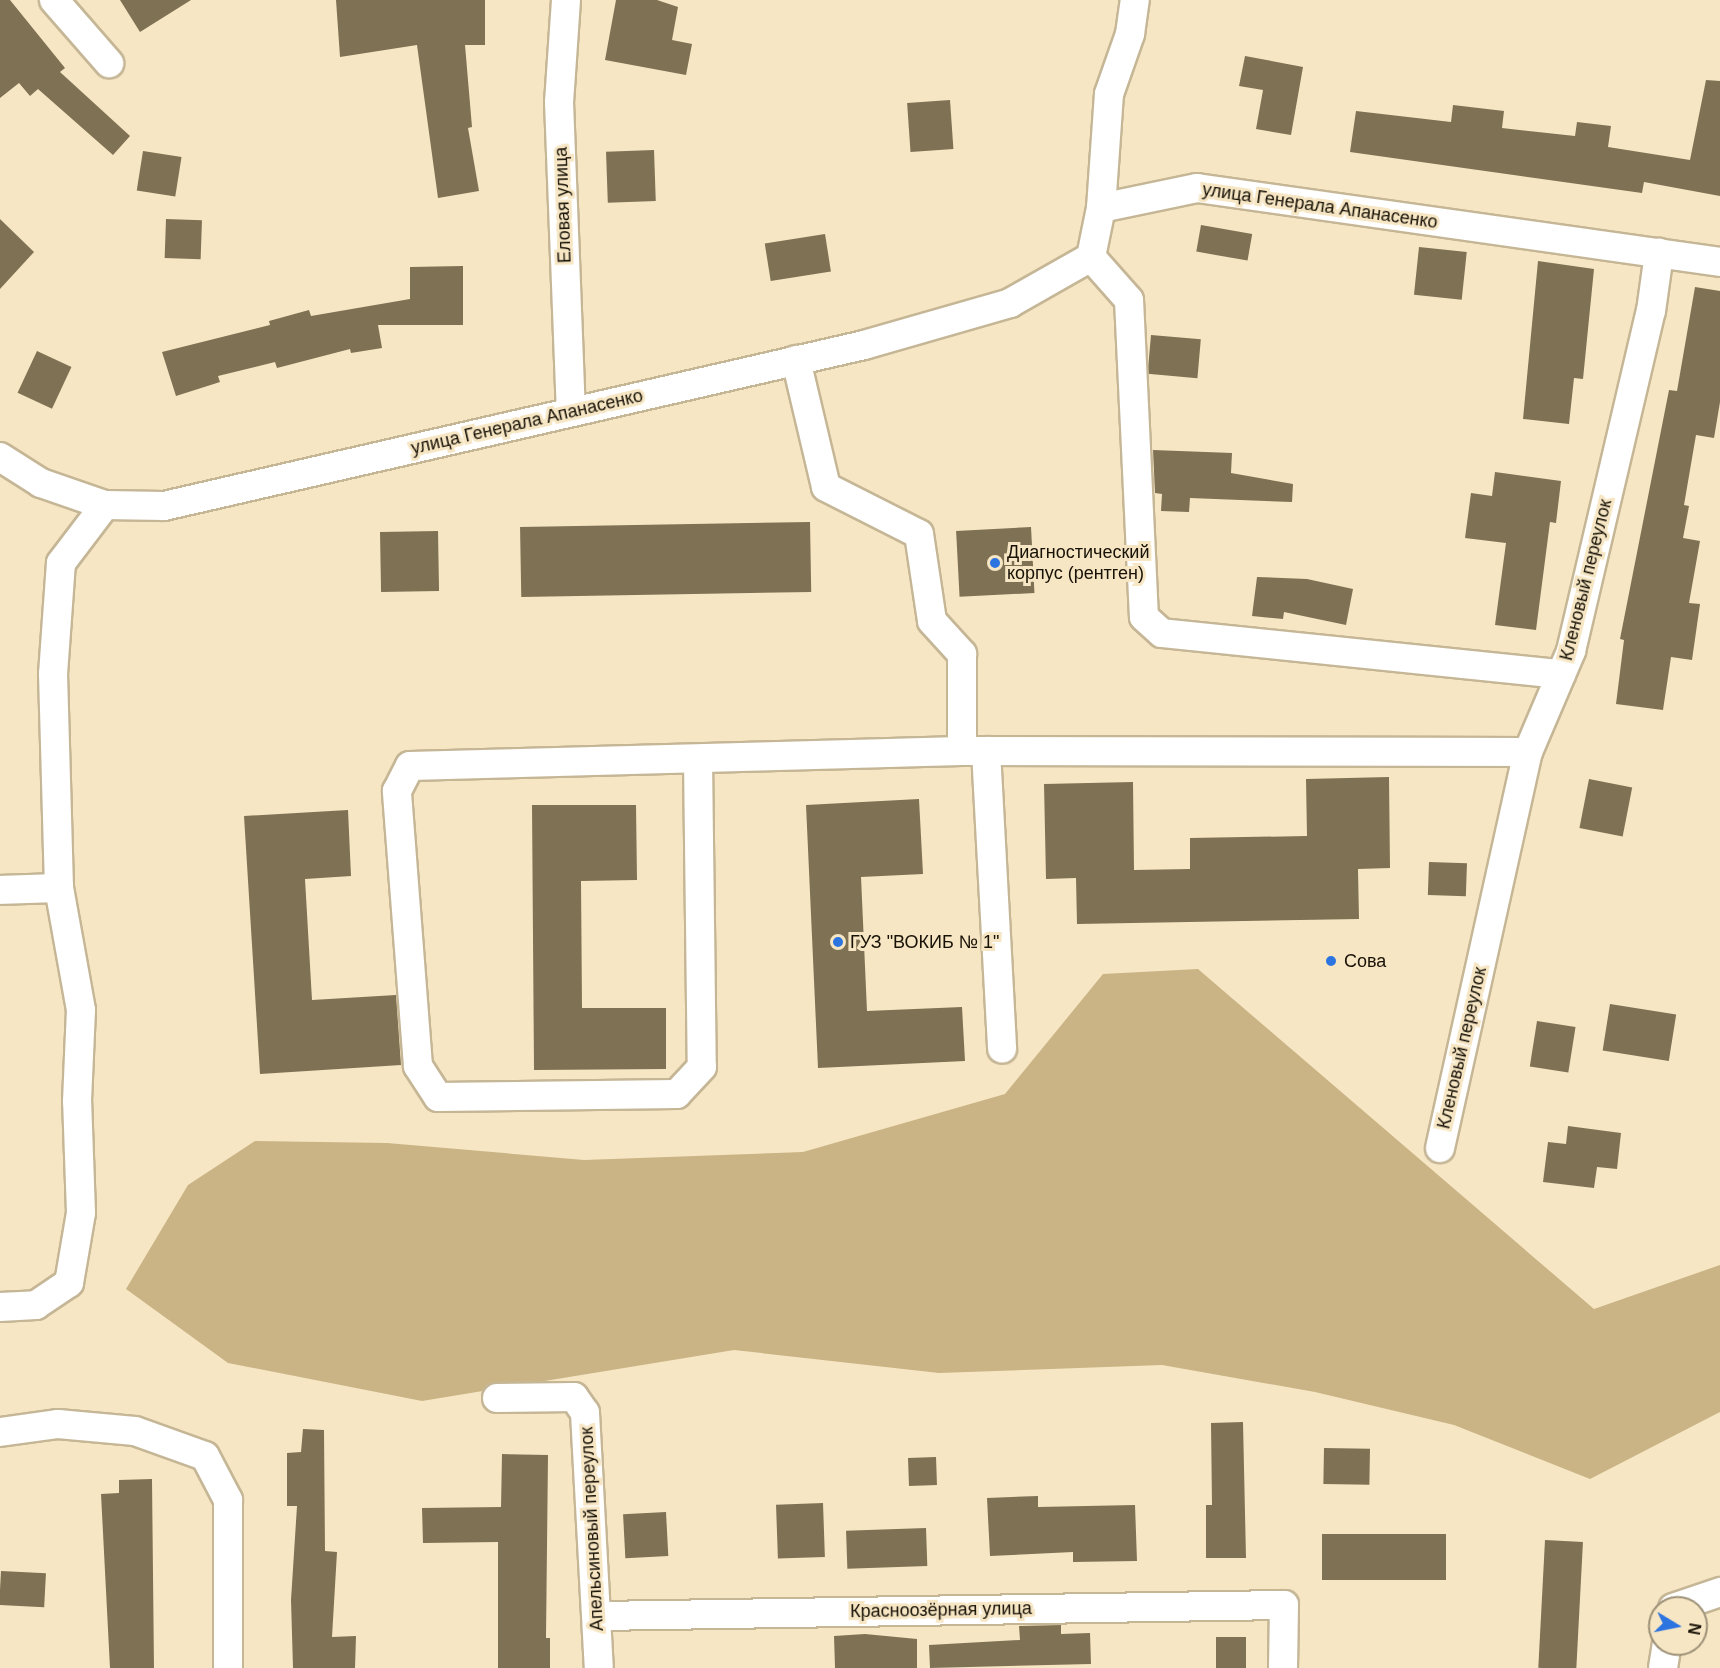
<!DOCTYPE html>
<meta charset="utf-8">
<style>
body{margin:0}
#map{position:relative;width:1720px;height:1668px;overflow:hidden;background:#f6e6c4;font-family:Helvetica,sans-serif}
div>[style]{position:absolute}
.green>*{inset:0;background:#cab485}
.building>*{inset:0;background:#7f7153;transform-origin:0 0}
.roads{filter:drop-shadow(2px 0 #c5b696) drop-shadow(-2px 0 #c5b696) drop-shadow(0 2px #c5b696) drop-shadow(0 -2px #c5b696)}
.minor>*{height:28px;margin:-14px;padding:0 14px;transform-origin:14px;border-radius:14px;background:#fff}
.dots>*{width:16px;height:16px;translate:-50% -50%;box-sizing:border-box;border:3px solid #f6e6c4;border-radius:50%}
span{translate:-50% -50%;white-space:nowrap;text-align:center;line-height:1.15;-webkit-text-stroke:6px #f6e6c4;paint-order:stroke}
.street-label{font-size:18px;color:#171106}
.poi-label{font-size:18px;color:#171106}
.left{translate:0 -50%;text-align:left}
.north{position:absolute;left:1648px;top:1596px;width:60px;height:60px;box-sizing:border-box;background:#f6e6c4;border:2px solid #9d9178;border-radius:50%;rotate:100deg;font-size:16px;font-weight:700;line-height:24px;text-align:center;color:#171106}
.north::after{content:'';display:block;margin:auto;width:21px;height:27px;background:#2c74e0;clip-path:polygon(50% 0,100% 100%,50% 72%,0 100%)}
</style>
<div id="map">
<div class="green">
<div style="clip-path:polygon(1198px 969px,1594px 1309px,1720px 1265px,1720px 1412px,1590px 1479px,1454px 1425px,1315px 1392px,1162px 1365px,939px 1373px,734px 1350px,422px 1401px,228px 1363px,126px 1289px,188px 1185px,255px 1141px,387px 1143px,584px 1160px,803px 1152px,1005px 1094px,1103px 974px)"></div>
</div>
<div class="building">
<div style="clip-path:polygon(0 0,10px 0,65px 68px,60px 72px,130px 136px,113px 155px,38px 89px,30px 96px,19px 83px,0 98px)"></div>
<div style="clip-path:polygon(120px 0,191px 0,140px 32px)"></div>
<div style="clip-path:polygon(336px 0,485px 0,485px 45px,465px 45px,472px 127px,468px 128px,479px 191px,438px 198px,417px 45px,340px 57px)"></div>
<div style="clip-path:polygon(616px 0,657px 0,678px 7px,672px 40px,692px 44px,686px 75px,605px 60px)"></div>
<div style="clip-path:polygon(1245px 56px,1303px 67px,1291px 135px,1256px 129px,1263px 90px,1239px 86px)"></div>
<div style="clip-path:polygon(1706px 80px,1720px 81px,1720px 196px,1644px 182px,1642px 193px,1350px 152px,1356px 111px,1451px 122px,1453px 105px,1504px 111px,1502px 128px,1575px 136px,1577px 122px,1611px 126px,1608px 147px,1690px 160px)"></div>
<div style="left:950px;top:100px;width:49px;height:43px;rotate:86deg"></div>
<div style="left:654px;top:150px;width:51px;height:48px;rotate:88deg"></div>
<div style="left:143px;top:151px;width:39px;height:40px;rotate:9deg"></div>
<div style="clip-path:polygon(0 219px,34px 252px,0 289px)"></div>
<div style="left:166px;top:219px;width:36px;height:39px;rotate:2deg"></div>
<div style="left:1201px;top:225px;width:52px;height:27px;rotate:10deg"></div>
<div style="left:825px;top:234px;width:38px;height:61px;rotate:81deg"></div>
<div style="left:1419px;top:247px;width:48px;height:48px;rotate:6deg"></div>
<div style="clip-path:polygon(1538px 261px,1594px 269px,1583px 379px,1574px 378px,1569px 424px,1523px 419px)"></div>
<div style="clip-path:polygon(463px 266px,463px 325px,378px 325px,382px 348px,351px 353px,350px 349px,277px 368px,275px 362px,218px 376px,220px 382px,176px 396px,162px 352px,270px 325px,269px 321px,309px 310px,311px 316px,410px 299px,410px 267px)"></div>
<div style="clip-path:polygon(1695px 287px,1720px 291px,1720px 402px,1714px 438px,1696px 435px,1684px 505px,1689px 506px,1683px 538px,1700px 541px,1689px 603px,1700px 604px,1692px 660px,1671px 657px,1663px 710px,1616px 704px,1624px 640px,1620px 639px,1669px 390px,1677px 391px)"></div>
<div style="left:1151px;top:335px;width:50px;height:39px;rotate:5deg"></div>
<div style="left:37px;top:351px;width:38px;height:46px;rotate:25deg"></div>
<div style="clip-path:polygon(1153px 450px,1232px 453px,1231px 473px,1293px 484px,1292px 502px,1190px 498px,1189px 512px,1161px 511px,1162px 494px,1155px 493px)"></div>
<div style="clip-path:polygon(1495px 472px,1561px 481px,1556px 523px,1550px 522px,1536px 630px,1495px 625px,1506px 543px,1465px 538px,1471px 493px,1492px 496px)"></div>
<div style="left:810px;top:522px;width:70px;height:290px;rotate:89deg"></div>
<div style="left:1031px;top:527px;width:66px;height:75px;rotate:87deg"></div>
<div style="left:438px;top:531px;width:60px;height:58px;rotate:89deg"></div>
<div style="clip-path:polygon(1257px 577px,1307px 579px,1353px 589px,1346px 625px,1284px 612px,1283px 619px,1252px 616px)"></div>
<div style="clip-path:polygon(1389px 777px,1390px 868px,1358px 869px,1359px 919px,1077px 924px,1076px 878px,1046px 879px,1044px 784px,1133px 782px,1134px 870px,1190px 869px,1190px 838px,1307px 836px,1306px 779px)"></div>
<div style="left:1589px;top:779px;width:44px;height:50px;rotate:11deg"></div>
<div style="clip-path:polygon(919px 799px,923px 874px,861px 877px,867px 1011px,962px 1007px,965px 1061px,818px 1068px,806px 805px)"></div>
<div style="clip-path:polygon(532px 805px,636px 805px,637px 880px,581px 881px,582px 1008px,666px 1008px,666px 1069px,534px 1070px)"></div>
<div style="clip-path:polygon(348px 810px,351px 876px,305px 879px,312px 1000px,396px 995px,401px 1065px,260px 1074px,244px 816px)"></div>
<div style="left:1429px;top:862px;width:38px;height:33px;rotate:2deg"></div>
<div style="left:1610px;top:1004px;width:67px;height:47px;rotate:9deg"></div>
<div style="left:1537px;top:1021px;width:39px;height:46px;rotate:9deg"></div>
<div style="clip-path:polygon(1568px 1126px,1621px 1133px,1617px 1169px,1597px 1167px,1594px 1188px,1543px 1182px,1548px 1142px,1566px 1144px)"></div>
<div style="clip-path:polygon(1243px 1422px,1246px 1558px,1206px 1558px,1206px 1505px,1212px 1505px,1211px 1423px)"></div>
<div style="clip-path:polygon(303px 1429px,324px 1430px,325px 1551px,337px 1552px,332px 1637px,356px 1636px,355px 1668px,293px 1668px,291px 1600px,297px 1506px,287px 1506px,287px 1453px,301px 1452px)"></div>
<div style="left:1324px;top:1448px;width:46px;height:36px;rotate:1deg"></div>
<div style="clip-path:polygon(502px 1454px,548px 1455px,546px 1638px,550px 1638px,550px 1668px,498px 1668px,498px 1542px,423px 1543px,422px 1508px,501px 1507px)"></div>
<div style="left:936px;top:1457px;width:28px;height:28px;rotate:88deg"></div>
<div style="clip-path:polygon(152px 1479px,154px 1668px,110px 1668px,101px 1494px,119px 1493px,119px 1480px)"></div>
<div style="clip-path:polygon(1038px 1496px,1038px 1507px,1135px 1505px,1137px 1561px,1073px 1562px,1073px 1552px,990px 1556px,987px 1498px)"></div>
<div style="left:823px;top:1503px;width:54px;height:47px;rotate:88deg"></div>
<div style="left:666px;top:1512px;width:44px;height:43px;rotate:87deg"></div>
<div style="left:926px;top:1528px;width:38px;height:80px;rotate:88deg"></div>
<div style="left:1446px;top:1534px;width:46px;height:124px;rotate:90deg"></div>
<div style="left:1545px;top:1540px;width:38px;height:128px;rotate:3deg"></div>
<div style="left:1px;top:1571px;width:45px;height:34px;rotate:3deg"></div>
<div style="clip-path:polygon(1061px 1625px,1061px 1634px,1090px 1633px,1091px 1664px,930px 1668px,929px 1645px,1020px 1640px,1019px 1626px)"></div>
<div style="clip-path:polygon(865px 1634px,917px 1639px,917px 1668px,835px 1668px,834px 1636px)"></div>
<div style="left:1216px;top:1637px;width:30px;height:31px"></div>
</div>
<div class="roads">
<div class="minor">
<div style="left:54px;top:0;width:84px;rotate:48.9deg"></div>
<div style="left:566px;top:0;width:102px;rotate:93.9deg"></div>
<div style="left:559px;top:102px;width:309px;rotate:87.8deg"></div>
<div style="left:1101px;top:208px;width:114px;rotate:-86deg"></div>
<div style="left:1109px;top:94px;width:64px;rotate:-70.7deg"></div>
<div style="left:1130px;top:34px;width:34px;rotate:-82deg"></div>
<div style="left:1091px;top:257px;width:57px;rotate:48.5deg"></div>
<div style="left:1129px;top:300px;width:317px;rotate:87.3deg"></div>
<div style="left:1144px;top:617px;width:24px;rotate:42deg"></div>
<div style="left:1162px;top:633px;width:401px;rotate:5.9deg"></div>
<div style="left:796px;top:360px;width:130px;rotate:76.7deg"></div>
<div style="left:826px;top:487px;width:104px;rotate:26.8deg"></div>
<div style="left:919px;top:534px;width:88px;rotate:81.5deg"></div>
<div style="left:932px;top:621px;width:45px;rotate:47.7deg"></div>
<div style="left:962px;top:654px;width:97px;rotate:90deg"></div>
<div style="left:0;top:457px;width:49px;rotate:32.4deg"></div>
<div style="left:41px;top:483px;width:68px;rotate:19deg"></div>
<div style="left:986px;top:751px;width:298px;rotate:86.9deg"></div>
<div style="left:698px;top:759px;width:308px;rotate:89.3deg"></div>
<div style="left:702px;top:1067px;width:37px;rotate:133deg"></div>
<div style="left:677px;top:1094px;width:239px;rotate:179.3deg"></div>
<div style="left:438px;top:1097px;width:37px;rotate:-123deg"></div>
<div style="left:418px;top:1066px;width:276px;rotate:-94.4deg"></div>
<div style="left:397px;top:791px;width:28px;rotate:-63deg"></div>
<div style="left:410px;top:766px;width:552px;rotate:-1.56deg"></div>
<div style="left:962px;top:751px;width:566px;rotate:0.1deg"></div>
<div style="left:0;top:890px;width:59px;rotate:-1.9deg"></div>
<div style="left:1440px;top:1148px;width:406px;rotate:-77.5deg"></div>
<div style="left:1528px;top:752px;width:110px;rotate:-66.9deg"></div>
<div style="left:1571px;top:651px;width:349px;rotate:-76.8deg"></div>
<div style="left:1651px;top:311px;width:59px;rotate:-82.1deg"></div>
<div style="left:0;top:1307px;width:36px;rotate:-3deg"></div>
<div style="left:36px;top:1305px;width:40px;rotate:-34deg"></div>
<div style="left:69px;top:1283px;width:71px;rotate:-80.3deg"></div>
<div style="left:81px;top:1213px;width:112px;rotate:-92deg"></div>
<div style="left:77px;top:1101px;width:91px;rotate:-87.5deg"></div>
<div style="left:81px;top:1010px;width:124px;rotate:-100.2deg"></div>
<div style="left:59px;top:888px;width:214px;rotate:-91.6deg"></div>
<div style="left:53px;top:674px;width:111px;rotate:-85.9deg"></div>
<div style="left:61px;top:563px;width:73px;rotate:-52.8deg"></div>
<div style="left:105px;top:505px;width:59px;rotate:1deg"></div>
<div style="left:164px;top:506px;width:718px;rotate:-12.95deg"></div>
<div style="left:864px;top:345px;width:152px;rotate:-16deg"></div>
<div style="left:1010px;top:303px;width:93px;rotate:-29.6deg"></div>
<div style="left:1091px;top:257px;width:50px;rotate:-78.5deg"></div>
<div style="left:1101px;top:208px;width:98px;rotate:-11.8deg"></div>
<div style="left:1197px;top:188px;width:528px;rotate:8.05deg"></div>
<div style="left:497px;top:1398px;width:77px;rotate:-0.7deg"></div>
<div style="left:574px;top:1397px;width:19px;rotate:55deg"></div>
<div style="left:585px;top:1413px;width:255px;rotate:86.9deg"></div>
<div style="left:0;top:1432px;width:59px;rotate:-7.9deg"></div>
<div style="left:58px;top:1424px;width:77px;rotate:5.2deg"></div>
<div style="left:135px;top:1431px;width:74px;rotate:19.7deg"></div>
<div style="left:205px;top:1456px;width:50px;rotate:62.4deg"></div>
<div style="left:228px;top:1500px;width:168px;rotate:90deg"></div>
<div style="left:1673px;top:1608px;width:50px;rotate:-18.8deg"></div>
<div style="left:598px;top:1616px;width:686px;rotate:-0.92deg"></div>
<div style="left:1284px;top:1605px;width:63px;rotate:90.9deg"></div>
<div style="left:1663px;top:1668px;width:24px;rotate:-81deg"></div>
</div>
</div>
<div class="dots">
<div style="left:995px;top:563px;background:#2c74e0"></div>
<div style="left:838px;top:942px;background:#2c74e0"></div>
<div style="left:1331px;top:961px;background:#2c74e0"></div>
</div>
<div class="street-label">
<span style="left:563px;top:205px;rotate:-92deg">Еловая улица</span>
<span style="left:1320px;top:206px;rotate:8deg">улица Генерала Апанасенко</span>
<span style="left:527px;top:422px;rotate:-13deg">улица Генерала Апанасенко</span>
<span style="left:1586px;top:580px;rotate:-76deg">Кленовый переулок</span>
<span style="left:1462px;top:1048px;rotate:-77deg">Кленовый переулок</span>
<span style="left:592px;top:1529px;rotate:-93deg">Апельсиновый переулок</span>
<span style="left:941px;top:1610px;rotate:-1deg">Красноозёрная улица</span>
</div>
<div class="poi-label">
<span class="left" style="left:1007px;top:563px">Диагностический<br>корпус (рентген)</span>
<span class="left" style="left:850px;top:942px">ГУЗ "ВОКИБ № 1"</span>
<span class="left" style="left:1344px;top:961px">Сова</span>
</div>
<div class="north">N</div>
</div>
